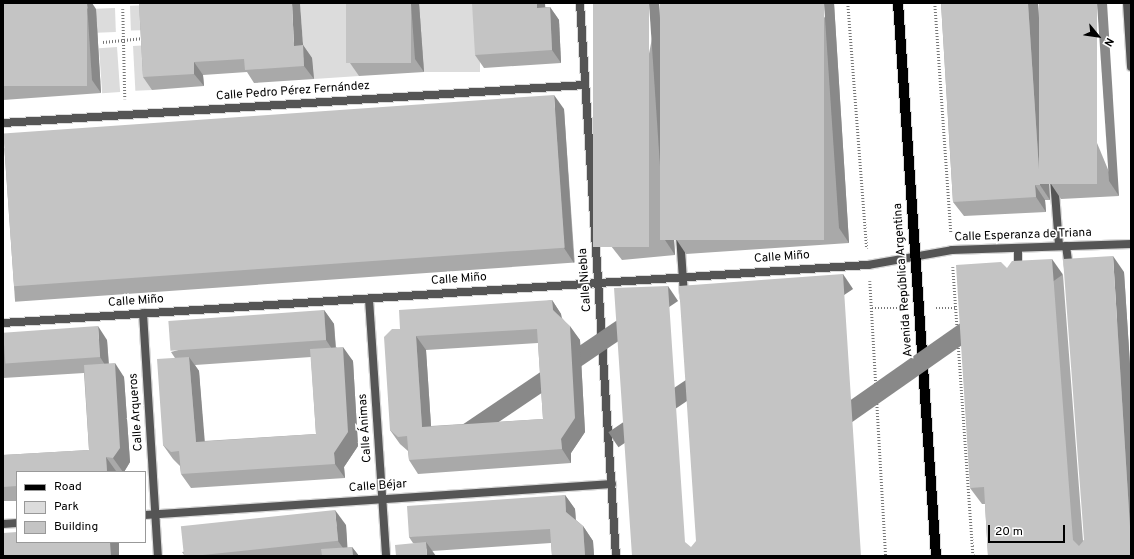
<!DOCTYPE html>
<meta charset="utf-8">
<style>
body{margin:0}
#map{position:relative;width:1134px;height:559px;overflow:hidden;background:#fff;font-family:Overpass,sans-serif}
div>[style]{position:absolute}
.green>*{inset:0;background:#dcdcdc;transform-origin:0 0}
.path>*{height:2.5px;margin-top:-1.25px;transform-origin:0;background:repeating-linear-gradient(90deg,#777 0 1px,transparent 0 3px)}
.roads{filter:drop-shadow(1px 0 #dbdbdb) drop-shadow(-1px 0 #dbdbdb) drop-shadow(0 1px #dbdbdb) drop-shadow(0 -1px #dbdbdb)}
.lane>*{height:8px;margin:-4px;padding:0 4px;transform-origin:4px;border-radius:4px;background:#555}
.street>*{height:8px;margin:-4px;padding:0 4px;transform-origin:4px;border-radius:4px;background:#555}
.primary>*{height:10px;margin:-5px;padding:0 5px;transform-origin:5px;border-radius:5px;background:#000}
.wall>*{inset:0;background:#a9a9a9;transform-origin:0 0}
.shaded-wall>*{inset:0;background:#898989;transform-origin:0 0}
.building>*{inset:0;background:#c4c4c4;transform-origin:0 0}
span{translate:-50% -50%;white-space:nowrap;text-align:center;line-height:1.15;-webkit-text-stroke:3.5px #fff;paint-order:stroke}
.street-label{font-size:12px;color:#000}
.frame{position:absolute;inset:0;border:4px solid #000;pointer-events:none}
.legend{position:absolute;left:16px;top:471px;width:130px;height:72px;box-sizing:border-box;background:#fff;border:1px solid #999;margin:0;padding:5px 7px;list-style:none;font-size:12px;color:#000}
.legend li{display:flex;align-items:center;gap:8px;height:20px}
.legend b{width:20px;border:1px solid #999}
.north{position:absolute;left:1078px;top:16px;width:40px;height:40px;-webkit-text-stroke:3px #fff;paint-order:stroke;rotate:119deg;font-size:11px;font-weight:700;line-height:16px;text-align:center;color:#000}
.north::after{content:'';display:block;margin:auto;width:14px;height:18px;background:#000;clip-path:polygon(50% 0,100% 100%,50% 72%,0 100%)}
.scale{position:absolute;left:988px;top:525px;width:77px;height:18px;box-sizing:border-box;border:2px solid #000;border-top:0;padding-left:5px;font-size:12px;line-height:14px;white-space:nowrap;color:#000;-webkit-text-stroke:3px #fff;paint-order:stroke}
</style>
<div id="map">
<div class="green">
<div style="clip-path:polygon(300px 3px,355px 3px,359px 76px,314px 79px,312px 59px,304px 58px)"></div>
<div style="left:419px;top:3px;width:61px;height:69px"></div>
<div style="left:148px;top:5px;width:25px;height:18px;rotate:88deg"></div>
<div style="left:115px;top:8px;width:24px;height:19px;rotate:88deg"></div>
<div style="left:150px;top:45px;width:45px;height:17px;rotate:87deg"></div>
<div style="left:117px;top:47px;width:45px;height:18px;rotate:86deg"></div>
</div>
<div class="path">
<div style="left:848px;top:3px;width:246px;rotate:85.6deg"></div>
<div style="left:935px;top:3px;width:230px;rotate:86deg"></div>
<div style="left:123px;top:9px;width:90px;rotate:88.7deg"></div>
<div style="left:103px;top:42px;width:41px;rotate:-5.6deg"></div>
<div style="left:953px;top:267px;width:290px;rotate:86deg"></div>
<div style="left:870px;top:281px;width:275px;rotate:86.7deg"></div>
<div style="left:872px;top:308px;width:29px"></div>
<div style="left:936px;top:308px;width:19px"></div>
</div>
<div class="roads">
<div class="lane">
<div style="left:1066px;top:246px;width:22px;rotate:82deg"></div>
<div style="left:1018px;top:248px;width:23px;rotate:90deg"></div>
</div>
<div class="street">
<div style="left:580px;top:3px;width:554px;rotate:86.28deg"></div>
<div style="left:1127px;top:3px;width:64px;rotate:86.4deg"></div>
<div style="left:3px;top:123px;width:583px;rotate:-3.74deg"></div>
<div style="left:1054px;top:179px;width:67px;rotate:85.7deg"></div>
<div style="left:680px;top:235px;width:61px;rotate:86.2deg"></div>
<div style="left:369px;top:299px;width:258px;rotate:86.2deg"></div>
<div style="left:143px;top:313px;width:243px;rotate:86.5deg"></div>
<div style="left:3px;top:323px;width:867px;rotate:-3.84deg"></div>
<div style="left:868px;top:265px;width:85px;rotate:-10.1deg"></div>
<div style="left:952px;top:250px;width:179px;rotate:-1.9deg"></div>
<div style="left:145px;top:515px;width:468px;rotate:-3.8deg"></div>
<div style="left:3px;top:524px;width:14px;rotate:-4deg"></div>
</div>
<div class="primary">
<div style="left:898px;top:3px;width:554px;rotate:86.07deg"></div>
</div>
</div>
<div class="wall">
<div style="clip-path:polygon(3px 3px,96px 9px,101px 93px,3px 100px)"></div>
<div style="clip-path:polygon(139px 3px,303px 45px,312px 58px,314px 79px,254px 83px,247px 72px,203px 75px,204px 86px,152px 90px,143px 77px)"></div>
<div style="clip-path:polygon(346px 3px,419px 3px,424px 72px,359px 76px,350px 63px)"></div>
<div style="clip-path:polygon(659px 3px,675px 255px,622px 260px,611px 246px)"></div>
<div style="clip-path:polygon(834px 3px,849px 243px,686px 254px,676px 239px)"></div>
<div style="clip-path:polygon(941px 3px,1038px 3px,1050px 200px,1045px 200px,1046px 212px,964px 216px,953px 202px)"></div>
<div style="clip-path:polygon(1039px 3px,1119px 196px,1061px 199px,1051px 184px)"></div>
<div style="clip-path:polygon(545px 7px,550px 7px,559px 20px,561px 63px,484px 68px,475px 55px)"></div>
<div style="left:564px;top:109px;width:154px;height:561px;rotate:86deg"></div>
<div style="clip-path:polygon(1007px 268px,1063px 275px,1083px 541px,1084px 540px,1124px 272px,1131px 380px,1131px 556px,988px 556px,985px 504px,982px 504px,970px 488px)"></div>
<div style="clip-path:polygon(evenodd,552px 300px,561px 314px,562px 318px,580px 340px,585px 432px,571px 453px,571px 463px,418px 474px,409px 460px,408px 451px,400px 444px,390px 430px,400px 329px,552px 300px,538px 343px,543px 419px,431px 426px,426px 350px,538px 343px)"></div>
<div style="clip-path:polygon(evenodd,324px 310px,334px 324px,336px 347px,353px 361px,358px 446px,344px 467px,345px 478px,191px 488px,181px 474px,180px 466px,173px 459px,163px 445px,175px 358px,171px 352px,324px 310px,311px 357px,316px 434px,204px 441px,199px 371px,195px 365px,311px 357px)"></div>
<div style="clip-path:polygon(3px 334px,107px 340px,109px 364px,124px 377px,130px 462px,124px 472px,116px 471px,116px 472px,17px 472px,17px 501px,3px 501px,3px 455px,89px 450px,84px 373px,3px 378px)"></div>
<div style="clip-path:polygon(565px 495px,575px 509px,576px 520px,583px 526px,593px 541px,594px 556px,552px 556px,551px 543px,432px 551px,413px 543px,409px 537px)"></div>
<div style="clip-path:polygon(346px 525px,347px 548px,352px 547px,359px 556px,185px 556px,182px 552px)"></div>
</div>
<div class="shaded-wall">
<div style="clip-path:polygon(87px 3px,92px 3px,96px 9px,101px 93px,92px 80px)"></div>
<div style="clip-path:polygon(292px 3px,300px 3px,304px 58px,294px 46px)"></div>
<div style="clip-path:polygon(411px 3px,419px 3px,424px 72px,415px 59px)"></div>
<div style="clip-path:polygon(537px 3px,545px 3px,546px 21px,537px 8px)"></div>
<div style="clip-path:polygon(649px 3px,659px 3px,675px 255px,665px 240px)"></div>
<div style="clip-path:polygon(824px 3px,834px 3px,849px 243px,839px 228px)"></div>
<div style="clip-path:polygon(1028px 3px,1038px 3px,1050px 200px,1040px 185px)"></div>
<div style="clip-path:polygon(1097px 3px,1107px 3px,1119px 196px,1109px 181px)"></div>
<div style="clip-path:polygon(550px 7px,559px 20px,561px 63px,552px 50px)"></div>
<div style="clip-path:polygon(303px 45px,312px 58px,314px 79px,304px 66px)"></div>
<div style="clip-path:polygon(194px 62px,203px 75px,204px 86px,194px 74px)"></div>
<div style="clip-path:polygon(554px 95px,564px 109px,574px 263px,564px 248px)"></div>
<div style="clip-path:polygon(1035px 185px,1045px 200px,1046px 212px,1036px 197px)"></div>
<div style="clip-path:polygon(1113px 256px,1124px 272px,1131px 380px,1131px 543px)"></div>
<div style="left:1052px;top:259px;width:19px;height:282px;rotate:55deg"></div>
<div style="left:843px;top:274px;width:18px;height:283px;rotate:56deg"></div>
<div style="left:668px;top:286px;width:18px;height:257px;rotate:56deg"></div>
<div style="clip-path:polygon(552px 300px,561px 314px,562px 324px,553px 310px)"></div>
<div style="clip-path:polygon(324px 310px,334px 324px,336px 355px,326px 340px)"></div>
<div style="clip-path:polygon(98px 326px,107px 340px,109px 371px,100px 357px)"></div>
<div style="clip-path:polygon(570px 326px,580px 340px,585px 432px,571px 453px,571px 463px,562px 449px,561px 439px)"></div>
<div style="clip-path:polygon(416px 336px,426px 350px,432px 441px,422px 427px)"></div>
<div style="clip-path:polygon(343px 347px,353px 361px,358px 446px,344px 467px,345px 478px,335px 464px,334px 453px)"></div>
<div style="clip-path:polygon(189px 357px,199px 371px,206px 456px,196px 442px)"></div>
<div style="clip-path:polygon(115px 363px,124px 377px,130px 462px,124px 472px,123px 472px,113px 458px)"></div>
<div style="clip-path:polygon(106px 457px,116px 471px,116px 472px,107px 472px)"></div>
<div style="clip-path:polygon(565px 495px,575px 509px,576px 526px,566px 512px)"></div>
<div style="clip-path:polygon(335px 510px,346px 525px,348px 555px,338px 541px)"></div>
<div style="clip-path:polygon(583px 526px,593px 541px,594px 556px,585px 556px)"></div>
<div style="left:110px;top:542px;width:9px;height:14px"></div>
<div style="clip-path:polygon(426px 542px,436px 556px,427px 556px)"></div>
<div style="clip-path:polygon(352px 547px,359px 556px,353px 556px)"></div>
</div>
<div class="building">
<div style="left:3px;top:3px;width:84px;height:83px"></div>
<div style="clip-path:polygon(139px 3px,292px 3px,294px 46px,303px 45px,304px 66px,245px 70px,244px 59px,194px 62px,194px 74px,143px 77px)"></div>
<div style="left:346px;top:3px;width:65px;height:60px"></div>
<div style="clip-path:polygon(472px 3px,537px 3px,537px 8px,550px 7px,552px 50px,475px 55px)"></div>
<div style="left:593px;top:3px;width:56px;height:244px"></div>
<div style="left:660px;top:3px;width:164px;height:237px"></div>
<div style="clip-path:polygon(941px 3px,1028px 3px,1040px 185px,1035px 185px,1036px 197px,953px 202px)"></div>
<div style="left:1039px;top:3px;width:58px;height:181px"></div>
<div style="left:554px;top:95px;width:153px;height:552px;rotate:86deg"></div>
<div style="clip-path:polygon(1113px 256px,1131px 543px,1131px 556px,988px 556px,984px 487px,970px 488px,956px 265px,1001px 262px,1007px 268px,1012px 261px,1052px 259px,1073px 540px,1079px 546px,1084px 540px,1063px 259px)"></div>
<div style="clip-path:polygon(843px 274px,861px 556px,632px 556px,614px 288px,668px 286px,685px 542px,691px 547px,696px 541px,679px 286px)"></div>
<div style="clip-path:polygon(evenodd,552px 300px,553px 310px,570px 326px,575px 418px,561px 439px,562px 449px,409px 460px,407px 436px,398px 437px,390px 430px,384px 337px,392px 329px,400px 329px,399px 310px,552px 300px,537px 329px,543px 419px,422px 427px,416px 336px,537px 329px)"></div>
<div style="left:324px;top:310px;width:30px;height:156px;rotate:86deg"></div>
<div style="left:98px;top:326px;width:31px;height:95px;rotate:86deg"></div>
<div style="clip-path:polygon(343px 347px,348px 432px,334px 453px,335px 464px,181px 474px,179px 451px,171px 452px,163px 445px,157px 359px,189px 357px,196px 442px,316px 434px,310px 349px)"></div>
<div style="clip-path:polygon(115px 363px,120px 448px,113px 458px,106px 457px,107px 472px,17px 472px,17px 486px,3px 487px,3px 455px,89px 450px,84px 365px)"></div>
<div style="clip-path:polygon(565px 495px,566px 512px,583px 526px,585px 556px,552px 556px,550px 529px,409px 537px,407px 506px)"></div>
<div style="left:335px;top:510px;width:31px;height:155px;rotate:84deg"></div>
<div style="clip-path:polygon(17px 532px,17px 542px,110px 542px,111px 556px,3px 556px,3px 533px)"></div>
<div style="clip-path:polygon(426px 542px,427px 556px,396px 556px,395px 545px)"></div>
<div style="clip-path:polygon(352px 547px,353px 556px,322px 556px,321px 549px)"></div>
</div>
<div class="street-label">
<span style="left:293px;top:92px;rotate:-4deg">Calle Pedro Pérez Fernández</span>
<span style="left:1023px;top:236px;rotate:-2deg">Calle Esperanza de Triana</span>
<span style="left:782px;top:258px;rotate:-4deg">Calle Miño</span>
<span style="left:459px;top:280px;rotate:-4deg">Calle Miño</span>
<span style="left:586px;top:280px;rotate:-94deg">Calle Niebla</span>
<span style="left:904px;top:280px;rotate:-94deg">Avenida República Argentina</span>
<span style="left:136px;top:302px;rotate:-4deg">Calle Miño</span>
<span style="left:137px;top:412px;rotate:-94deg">Calle Arqueros</span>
<span style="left:366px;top:428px;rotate:-94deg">Calle Ánimas</span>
<span style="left:378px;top:487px;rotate:-4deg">Calle Béjar</span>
</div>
<div class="frame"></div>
<ul class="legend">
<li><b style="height:5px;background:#000"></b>Road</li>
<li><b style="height:11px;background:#dcdcdc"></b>Park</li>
<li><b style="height:11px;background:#c4c4c4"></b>Building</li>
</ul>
<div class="north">N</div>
<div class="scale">20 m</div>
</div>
